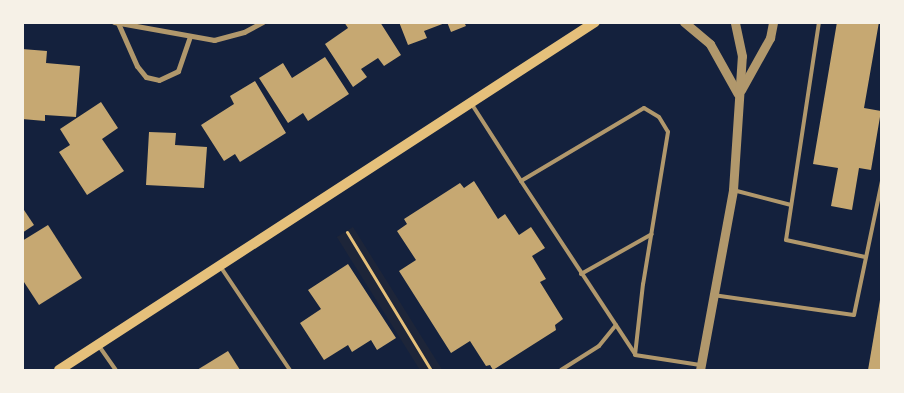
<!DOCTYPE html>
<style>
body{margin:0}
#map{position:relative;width:904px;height:393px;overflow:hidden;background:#14213d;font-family:"Noto Serif",serif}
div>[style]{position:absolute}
.green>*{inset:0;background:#1d2539;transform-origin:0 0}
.building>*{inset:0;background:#c6a872}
.path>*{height:3px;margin:-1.5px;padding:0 1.5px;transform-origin:1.5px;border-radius:1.5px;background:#e5c07b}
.service>*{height:4px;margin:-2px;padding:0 2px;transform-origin:2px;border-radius:2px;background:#b1986c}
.minor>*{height:5px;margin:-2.5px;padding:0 2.5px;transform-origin:2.5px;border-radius:2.5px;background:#b1986c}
.tertiary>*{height:9px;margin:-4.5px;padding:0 4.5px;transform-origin:4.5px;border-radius:4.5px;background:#b1986c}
.secondary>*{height:10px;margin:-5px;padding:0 5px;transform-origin:5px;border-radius:5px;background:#e5c07b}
span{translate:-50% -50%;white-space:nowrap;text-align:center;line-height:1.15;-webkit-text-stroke:5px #f6f1e7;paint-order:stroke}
.frame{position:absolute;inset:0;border:24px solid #f6f1e7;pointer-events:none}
</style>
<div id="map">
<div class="green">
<div style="left:353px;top:227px;width:168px;height:19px;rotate:58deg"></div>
</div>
<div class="building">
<div style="clip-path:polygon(344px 22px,380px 22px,401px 55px,384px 66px,378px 58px,361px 69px,367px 77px,353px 87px,325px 44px,348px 28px)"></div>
<div style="clip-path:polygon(399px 22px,445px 22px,445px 23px,424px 31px,427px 38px,408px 45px)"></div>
<div style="clip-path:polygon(447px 22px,464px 22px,466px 26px,451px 32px)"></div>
<div style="clip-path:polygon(837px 22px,879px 22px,864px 108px,881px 111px,871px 170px,859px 168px,852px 210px,831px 206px,838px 168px,813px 164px)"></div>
<div style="clip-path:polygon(22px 49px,47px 51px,46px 63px,80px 66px,76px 117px,45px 115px,45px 121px,22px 119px)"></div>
<div style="clip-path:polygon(325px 57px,349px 94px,308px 121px,303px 113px,288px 123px,259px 78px,283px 63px,292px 78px)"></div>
<div style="clip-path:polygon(255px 81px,286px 133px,240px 162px,235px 154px,224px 161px,201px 125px,234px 104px,230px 96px)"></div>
<div style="clip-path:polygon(101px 102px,118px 128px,102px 139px,124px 171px,87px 195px,59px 152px,70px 145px,60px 129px)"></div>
<div style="clip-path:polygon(149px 132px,176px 133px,175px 145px,207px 147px,204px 188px,146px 185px)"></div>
<div style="clip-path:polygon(474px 181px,498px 219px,505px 214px,519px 235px,531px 227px,545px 248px,532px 256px,546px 279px,540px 282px,563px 319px,555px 325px,556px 330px,493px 370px,490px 365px,486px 366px,470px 341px,451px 353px,399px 271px,416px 260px,397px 231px,407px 224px,404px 219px,460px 183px,464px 188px)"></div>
<div style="clip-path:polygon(22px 207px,34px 225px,22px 233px)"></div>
<div style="clip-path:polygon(48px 225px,82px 278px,39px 305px,22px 279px,22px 241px)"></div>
<div style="clip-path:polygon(348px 264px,396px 338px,377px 350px,371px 340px,352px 352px,348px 345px,324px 360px,300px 323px,321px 309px,308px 290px)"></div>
<div style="clip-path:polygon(880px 300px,882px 370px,868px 370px)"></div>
<div style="clip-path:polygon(228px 351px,240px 370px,197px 370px)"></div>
</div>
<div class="path">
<div style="left:347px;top:232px;width:162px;rotate:58.7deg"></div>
</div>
<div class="service">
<div style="left:819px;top:22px;width:220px;rotate:98.6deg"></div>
<div style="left:786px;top:240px;width:81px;rotate:12.1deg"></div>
<div style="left:471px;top:103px;width:93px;rotate:57.3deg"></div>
<div style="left:521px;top:181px;width:143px;rotate:-30.7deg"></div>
<div style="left:644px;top:108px;width:17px;rotate:31deg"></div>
<div style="left:659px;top:117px;width:17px;rotate:59deg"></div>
<div style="left:668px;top:132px;width:154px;rotate:99.3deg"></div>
<div style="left:643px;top:284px;width:71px;rotate:96.4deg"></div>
<div style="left:635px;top:355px;width:66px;rotate:8.7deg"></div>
<div style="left:521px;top:181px;width:207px;rotate:56.6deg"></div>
<div style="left:733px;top:190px;width:60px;rotate:14.5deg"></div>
<div style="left:220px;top:266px;width:125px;rotate:56.1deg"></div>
<div style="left:581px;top:274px;width:81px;rotate:-29.4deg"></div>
<div style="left:713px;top:295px;width:142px;rotate:8.1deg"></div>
<div style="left:854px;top:315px;width:137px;rotate:-78.2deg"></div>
<div style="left:99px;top:346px;width:29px;rotate:55deg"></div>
<div style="left:561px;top:370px;width:45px;rotate:-32.3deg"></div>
<div style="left:599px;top:346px;width:27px;rotate:-51deg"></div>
</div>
<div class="minor">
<div style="left:114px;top:22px;width:102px;rotate:10.2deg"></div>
<div style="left:214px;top:40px;width:31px;rotate:-15deg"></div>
<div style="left:244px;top:32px;width:21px;rotate:-28deg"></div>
<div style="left:118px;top:23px;width:47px;rotate:66.2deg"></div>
<div style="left:137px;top:66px;width:14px;rotate:51deg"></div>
<div style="left:146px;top:77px;width:13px;rotate:13deg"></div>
<div style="left:159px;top:80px;width:21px;rotate:-25deg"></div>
<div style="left:178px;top:71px;width:36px;rotate:-71deg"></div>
</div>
<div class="tertiary">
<div style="left:684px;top:22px;width:34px;rotate:40deg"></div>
<div style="left:710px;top:44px;width:57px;rotate:60.8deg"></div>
<div style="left:741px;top:90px;width:60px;rotate:-60.9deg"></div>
<div style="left:770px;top:38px;width:16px;rotate:-79deg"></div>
<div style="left:700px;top:370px;width:183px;rotate:-79.6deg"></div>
<div style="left:733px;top:190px;width:134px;rotate:-86.2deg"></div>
<div style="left:742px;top:56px;width:35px;rotate:-102deg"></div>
</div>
<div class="secondary">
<div style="left:59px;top:370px;width:639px;rotate:-32.99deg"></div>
</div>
<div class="frame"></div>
</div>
